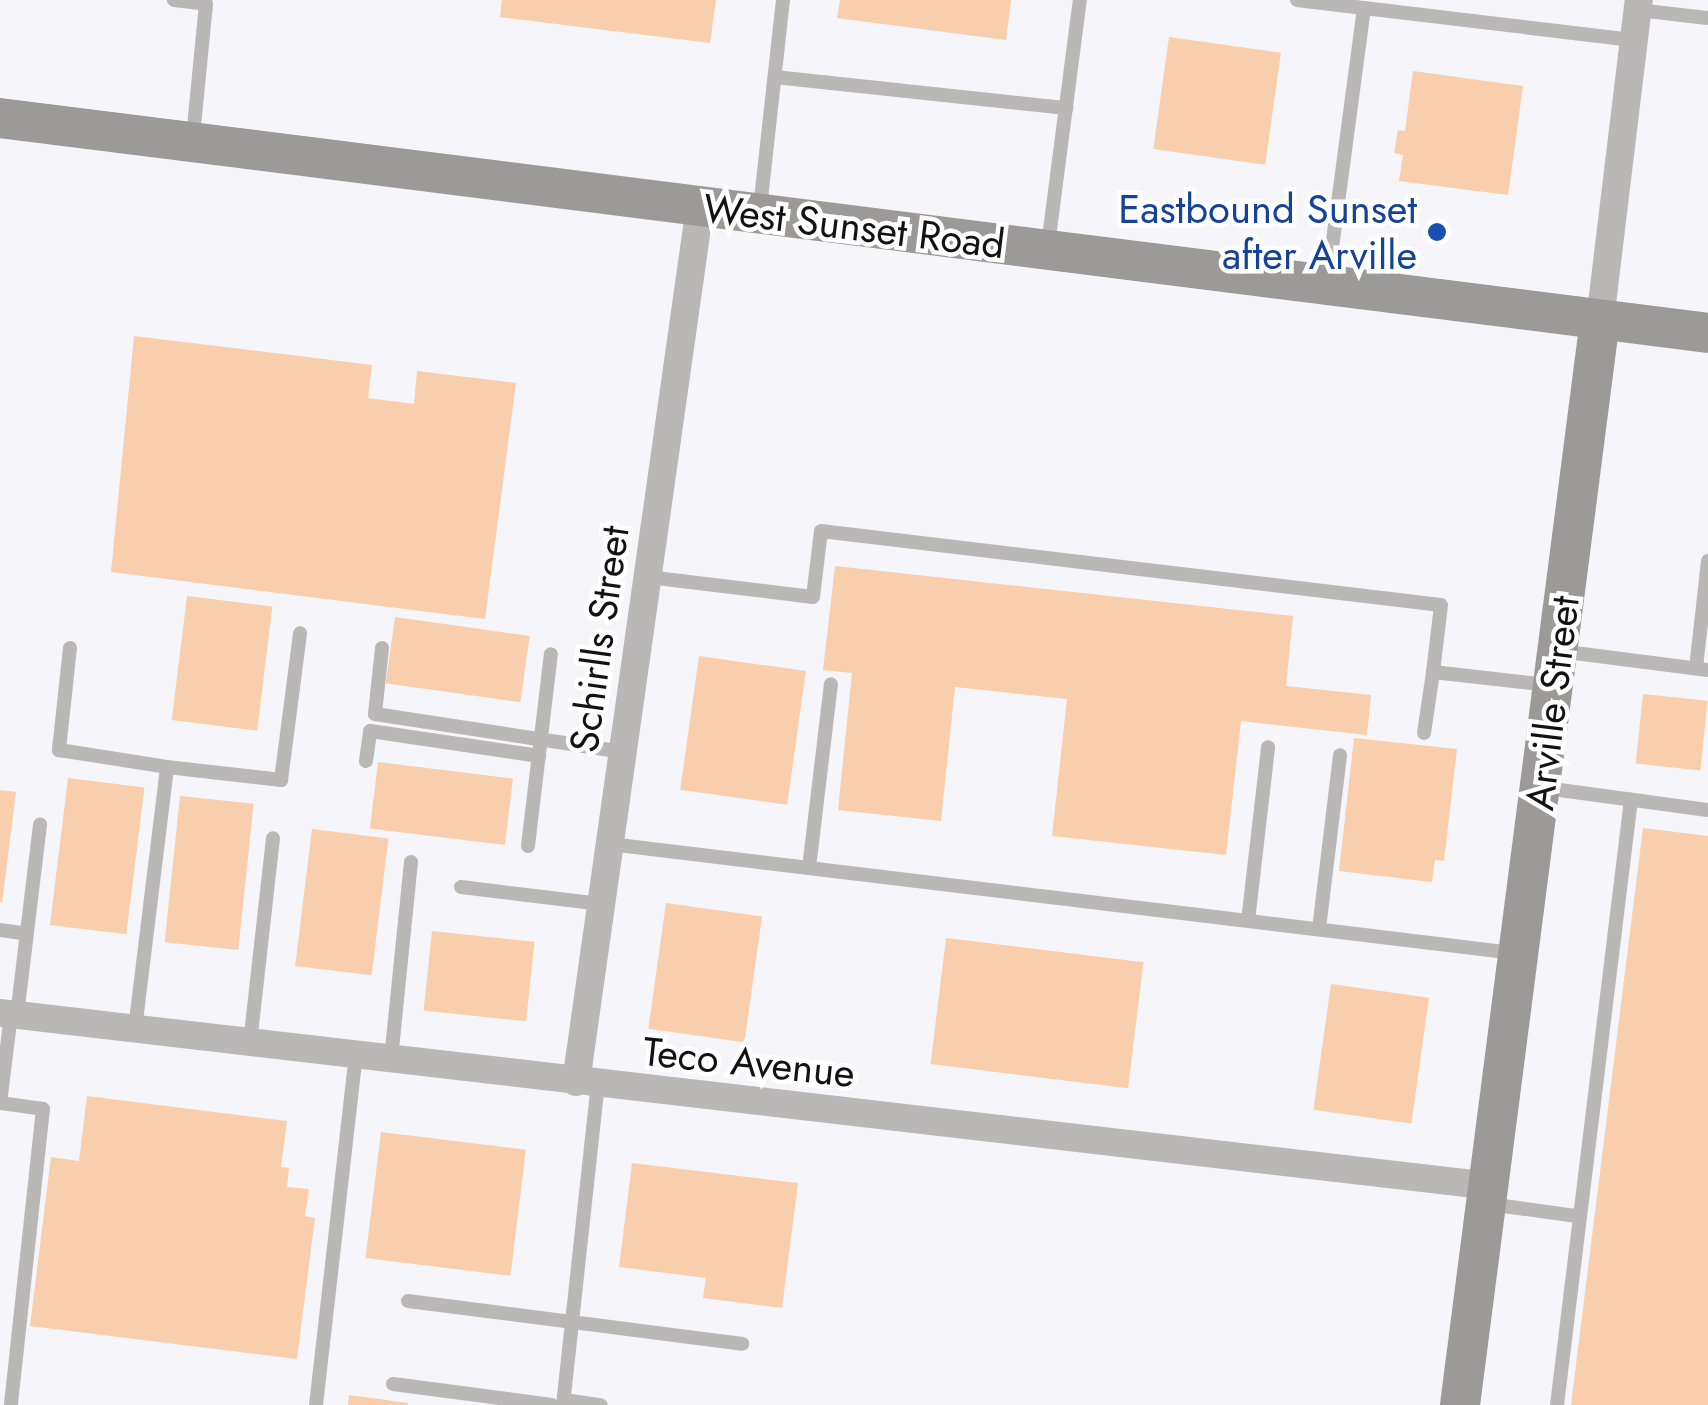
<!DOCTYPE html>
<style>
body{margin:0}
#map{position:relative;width:1708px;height:1405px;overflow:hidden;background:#f6f5f9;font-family:Jost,sans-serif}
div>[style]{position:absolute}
.building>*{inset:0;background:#f8cead;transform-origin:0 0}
.lane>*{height:14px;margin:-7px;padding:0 7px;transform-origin:7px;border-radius:7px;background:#b9b8b7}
.street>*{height:28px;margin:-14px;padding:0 14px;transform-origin:14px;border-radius:14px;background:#b9b8b7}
.secondary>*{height:40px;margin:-20px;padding:0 20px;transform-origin:20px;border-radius:20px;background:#9c9a98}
.dots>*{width:28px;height:28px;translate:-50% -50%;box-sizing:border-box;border:5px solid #fff;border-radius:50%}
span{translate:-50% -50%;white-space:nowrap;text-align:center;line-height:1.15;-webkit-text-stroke:9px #fff;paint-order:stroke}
.transit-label{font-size:40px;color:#164399}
.right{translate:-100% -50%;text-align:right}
.street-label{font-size:40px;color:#121113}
</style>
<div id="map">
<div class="building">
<div style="clip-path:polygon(502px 0,716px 0,710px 43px,500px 17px)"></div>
<div style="clip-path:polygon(840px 0,1011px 0,1006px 40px,837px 18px)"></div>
<div style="left:1169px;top:37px;width:113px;height:113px;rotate:8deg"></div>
<div style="clip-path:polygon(1413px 71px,1523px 86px,1508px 195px,1399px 181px,1403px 155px,1394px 153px,1398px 130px,1405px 131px)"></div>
<div style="clip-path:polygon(134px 336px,372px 365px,368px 398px,414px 404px,417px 371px,516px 383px,485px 619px,111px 572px)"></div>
<div style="clip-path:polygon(835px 566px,1293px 616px,1286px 686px,1371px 695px,1367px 735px,1241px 721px,1226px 855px,1052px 836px,1067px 699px,955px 687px,941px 821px,838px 810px,852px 673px,823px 670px)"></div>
<div style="left:187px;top:596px;width:86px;height:125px;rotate:7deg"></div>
<div style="left:395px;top:617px;width:136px;height:67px;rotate:8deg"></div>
<div style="left:699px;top:656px;width:108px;height:135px;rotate:8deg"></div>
<div style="left:1643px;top:694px;width:65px;height:70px;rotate:6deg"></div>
<div style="clip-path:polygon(1354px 738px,1457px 749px,1444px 861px,1435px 860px,1432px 882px,1339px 871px)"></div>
<div style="left:378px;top:762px;width:136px;height:67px;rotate:7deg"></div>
<div style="left:68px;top:778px;width:77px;height:148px;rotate:7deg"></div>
<div style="clip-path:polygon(0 790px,16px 792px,2px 903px,0 902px)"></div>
<div style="left:180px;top:796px;width:74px;height:147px;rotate:6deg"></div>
<div style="clip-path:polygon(1643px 828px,1708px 836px,1708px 1405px,1571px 1405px)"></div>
<div style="left:312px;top:829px;width:77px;height:138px;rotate:7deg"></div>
<div style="left:666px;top:903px;width:97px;height:127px;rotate:8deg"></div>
<div style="left:432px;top:931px;width:103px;height:80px;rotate:6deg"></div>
<div style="left:946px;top:938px;width:199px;height:127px;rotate:7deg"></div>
<div style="left:1331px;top:984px;width:99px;height:127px;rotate:8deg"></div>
<div style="clip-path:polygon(87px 1096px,287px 1121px,281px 1167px,289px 1168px,287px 1187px,309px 1189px,305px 1216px,315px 1218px,297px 1359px,30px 1326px,51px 1157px,79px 1161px)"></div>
<div style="left:381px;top:1132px;width:146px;height:127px;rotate:7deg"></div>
<div style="clip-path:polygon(632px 1163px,798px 1183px,782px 1308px,703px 1298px,706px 1278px,619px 1267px)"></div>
<div style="clip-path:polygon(349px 1395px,408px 1403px,408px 1405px,348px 1405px)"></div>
</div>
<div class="lane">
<div style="left:174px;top:0;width:32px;rotate:7deg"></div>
<div style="left:206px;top:4px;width:134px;rotate:95.6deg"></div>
<div style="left:1297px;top:0;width:67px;rotate:6.8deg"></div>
<div style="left:1364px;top:8px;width:273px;rotate:97.6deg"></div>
<div style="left:1364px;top:8px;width:272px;rotate:6.8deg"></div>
<div style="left:1638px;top:10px;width:70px;rotate:6.5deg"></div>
<div style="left:775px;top:77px;width:293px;rotate:6.1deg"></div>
<div style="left:760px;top:208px;width:209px;rotate:-83.7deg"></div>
<div style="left:1048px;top:245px;width:247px;rotate:-82.6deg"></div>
<div style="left:648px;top:577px;width:166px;rotate:6.9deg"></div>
<div style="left:813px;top:597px;width:66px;rotate:-83.1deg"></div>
<div style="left:821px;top:531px;width:624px;rotate:6.81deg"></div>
<div style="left:1441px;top:605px;width:67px;rotate:96.8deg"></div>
<div style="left:70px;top:648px;width:103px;rotate:96.2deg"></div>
<div style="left:59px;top:750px;width:109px;rotate:8.9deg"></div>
<div style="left:382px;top:648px;width:66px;rotate:96.1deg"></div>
<div style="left:375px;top:714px;width:251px;rotate:8.7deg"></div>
<div style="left:1559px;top:651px;width:150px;rotate:7.3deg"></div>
<div style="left:1696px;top:668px;width:108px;rotate:-83.6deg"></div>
<div style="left:1424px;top:733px;width:62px;rotate:-81.6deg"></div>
<div style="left:1433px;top:672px;width:116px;rotate:6.4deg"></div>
<div style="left:366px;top:761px;width:30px;rotate:-82deg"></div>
<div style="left:370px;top:731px;width:171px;rotate:8.4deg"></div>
<div style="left:1545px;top:788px;width:164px;rotate:7.7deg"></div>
<div style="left:610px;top:844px;width:911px;rotate:6.88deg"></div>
<div style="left:528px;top:846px;width:193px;rotate:-83.2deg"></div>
<div style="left:809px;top:868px;width:185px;rotate:-83.2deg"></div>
<div style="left:461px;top:887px;width:141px;rotate:6.9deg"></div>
<div style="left:1248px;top:921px;width:175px;rotate:-83.4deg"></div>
<div style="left:1319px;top:929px;width:175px;rotate:-83.1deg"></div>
<div style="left:0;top:930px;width:27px;rotate:8deg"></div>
<div style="left:11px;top:1014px;width:90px;rotate:97deg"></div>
<div style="left:0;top:1103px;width:43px;rotate:7.9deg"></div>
<div style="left:43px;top:1109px;width:298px;rotate:96.2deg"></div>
<div style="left:17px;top:1015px;width:192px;rotate:-83.1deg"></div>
<div style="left:135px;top:1029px;width:264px;rotate:-83deg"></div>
<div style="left:167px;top:767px;width:115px;rotate:6.5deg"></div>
<div style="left:281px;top:780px;width:148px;rotate:-82.6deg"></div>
<div style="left:250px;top:1043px;width:206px;rotate:-83.6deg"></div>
<div style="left:391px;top:1059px;width:198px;rotate:-84.2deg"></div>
<div style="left:1489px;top:1204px;width:89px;rotate:7.8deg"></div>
<div style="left:408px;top:1301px;width:337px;rotate:7.3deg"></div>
<div style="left:393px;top:1384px;width:160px;rotate:7.5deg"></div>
<div style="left:564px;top:1400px;width:37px;rotate:8deg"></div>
<div style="left:316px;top:1405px;width:351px;rotate:-83.5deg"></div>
<div style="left:563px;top:1405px;width:322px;rotate:-83.8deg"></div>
<div style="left:1557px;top:1405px;width:610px;rotate:-83.03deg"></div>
</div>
<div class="street">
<div style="left:1600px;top:320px;width:322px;rotate:-83.1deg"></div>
<div style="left:0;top:1013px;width:1500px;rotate:6.62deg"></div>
<div style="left:576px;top:1082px;width:885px;rotate:-81.94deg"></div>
</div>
<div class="secondary">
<div style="left:0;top:118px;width:1721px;rotate:7.17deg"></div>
<div style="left:1460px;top:1405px;width:1094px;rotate:-82.65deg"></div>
</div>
<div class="dots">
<div style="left:1437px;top:232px;background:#1a4fb4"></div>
</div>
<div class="transit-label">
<span class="right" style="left:1417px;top:232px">Eastbound Sunset<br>after Arville</span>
</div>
<div class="street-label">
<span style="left:854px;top:226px;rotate:7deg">West Sunset Road</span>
<span style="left:599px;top:639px;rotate:-82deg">Schirlls Street</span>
<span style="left:1552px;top:703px;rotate:-83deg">Arville Street</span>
<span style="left:749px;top:1062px;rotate:6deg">Teco Avenue</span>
</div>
</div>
